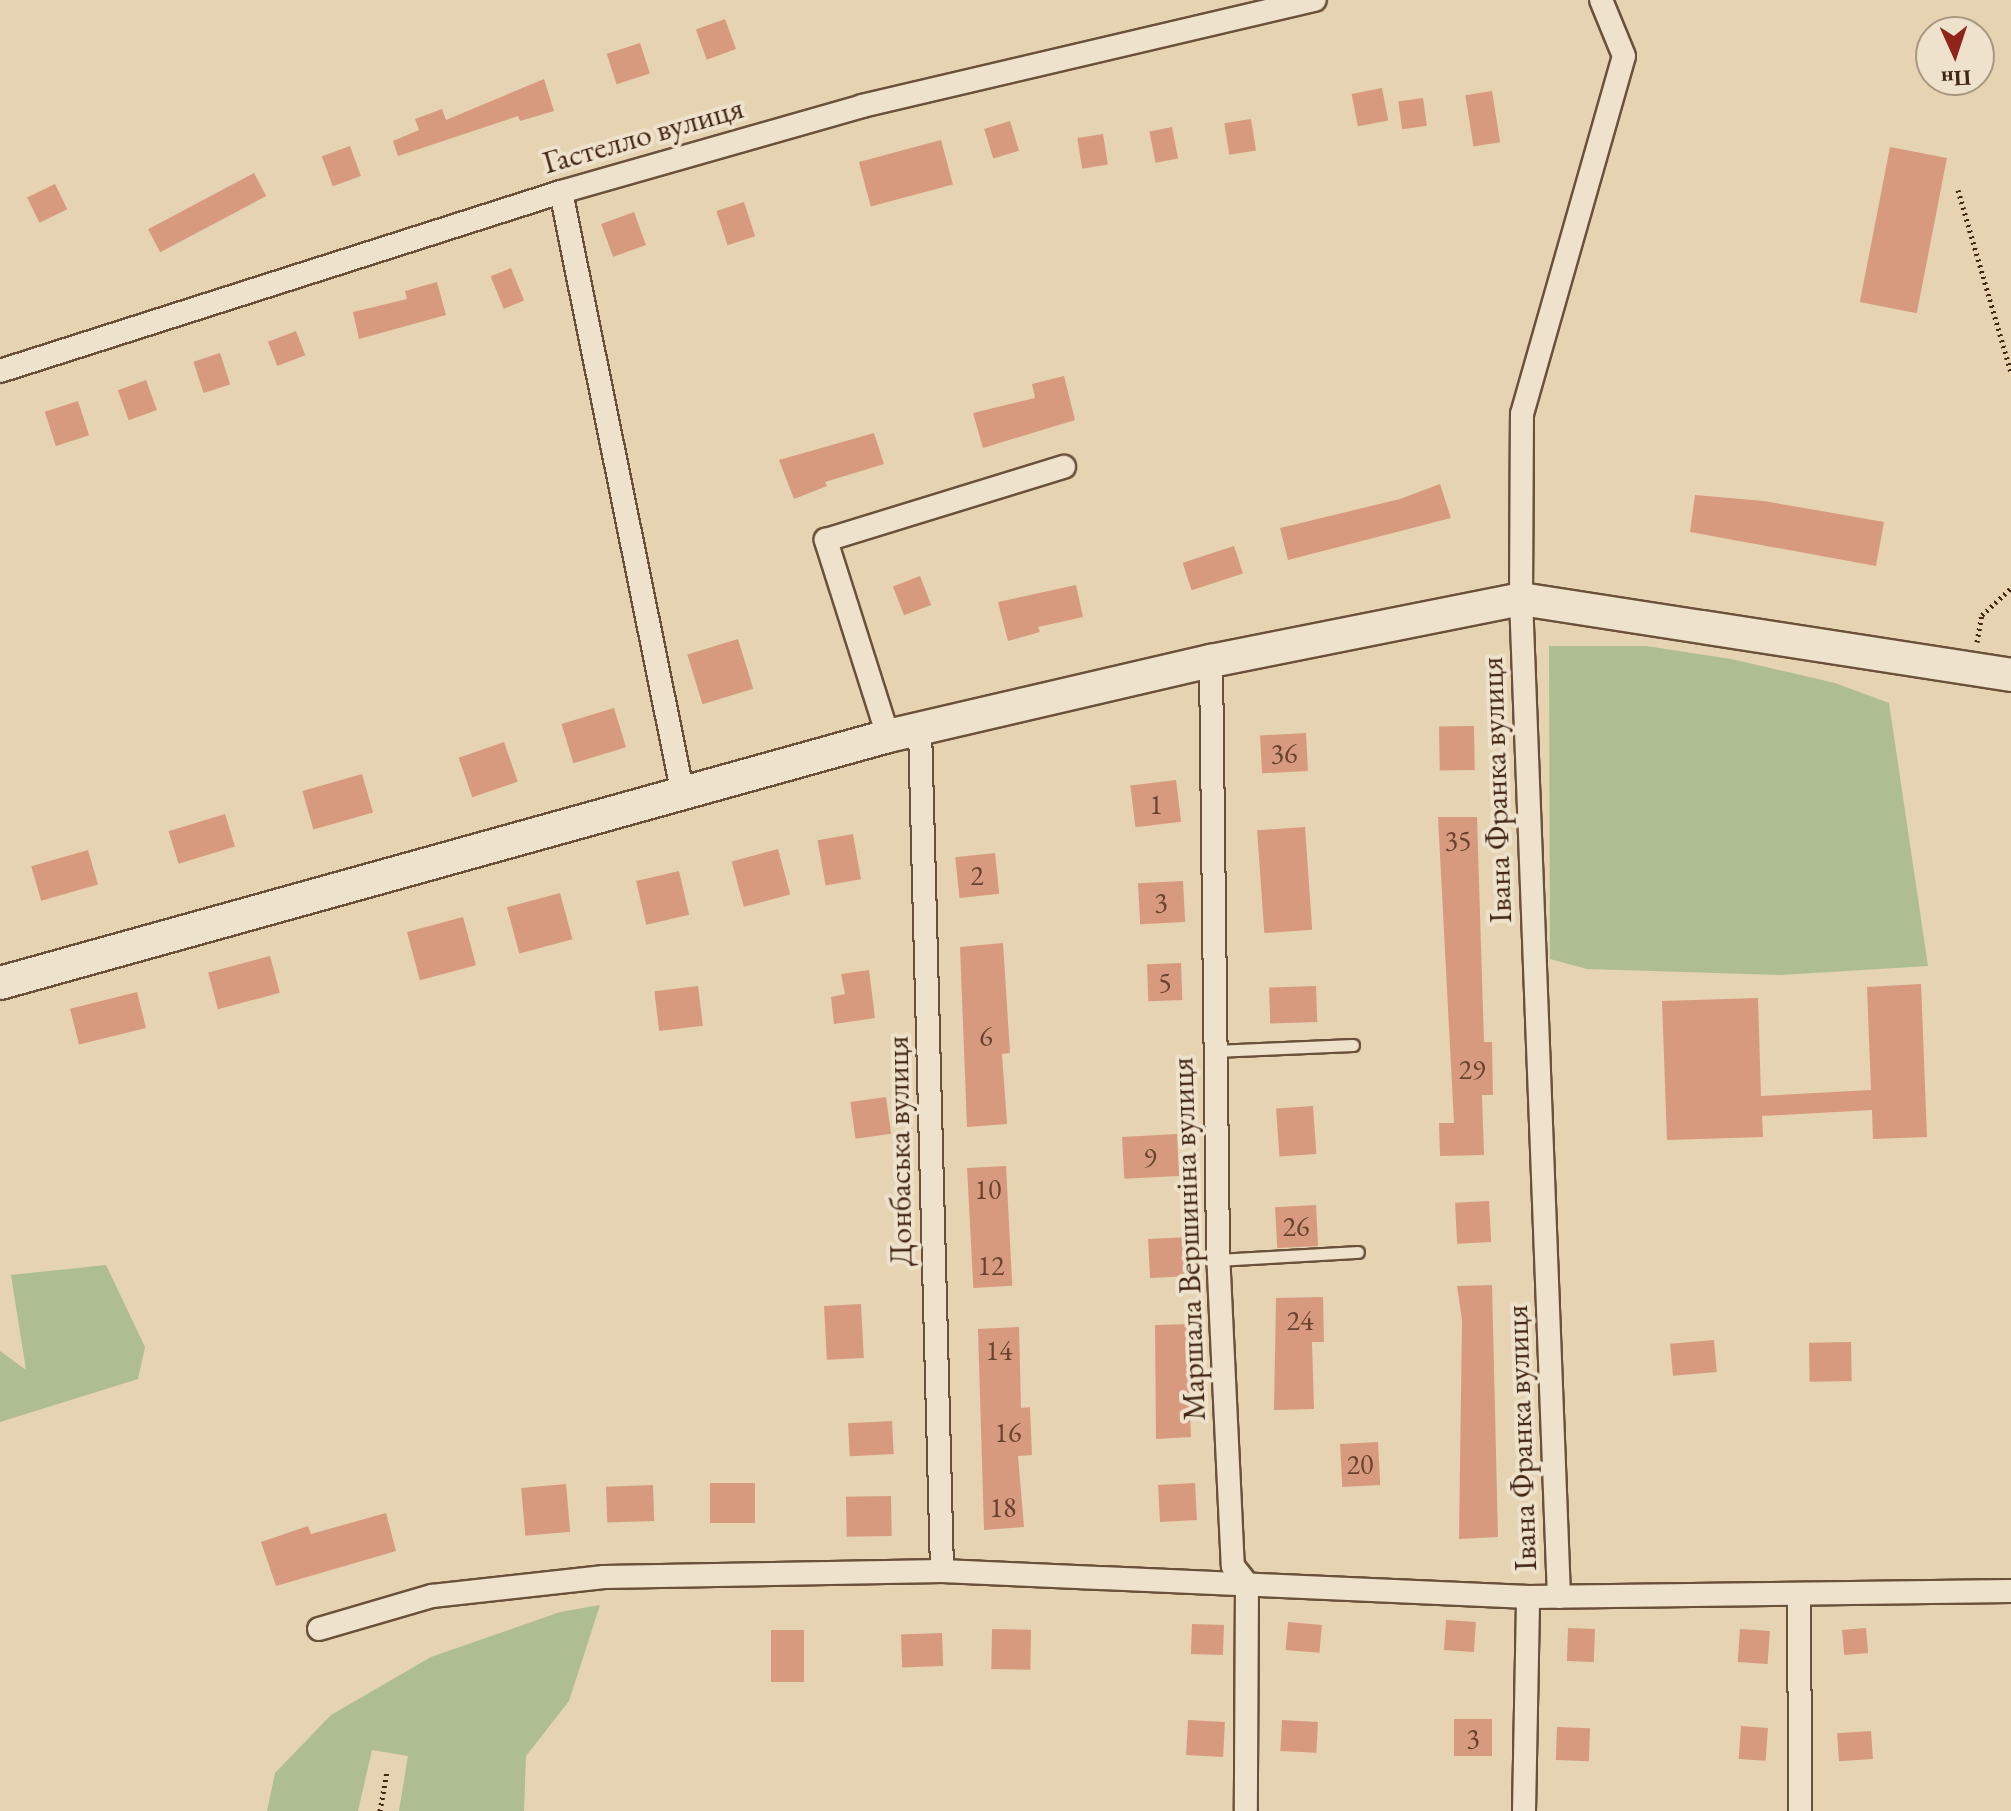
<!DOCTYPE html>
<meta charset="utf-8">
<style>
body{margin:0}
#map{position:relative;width:2011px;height:1811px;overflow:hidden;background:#e5d3b2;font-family:"EB Garamond",serif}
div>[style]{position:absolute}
.green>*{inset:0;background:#aebe91}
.building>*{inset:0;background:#d89a7f;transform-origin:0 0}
.path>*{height:5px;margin-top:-2.5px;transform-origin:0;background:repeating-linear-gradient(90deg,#422612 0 2px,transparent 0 6px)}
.roads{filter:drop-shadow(2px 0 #6b513a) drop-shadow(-2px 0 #6b513a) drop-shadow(0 2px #6b513a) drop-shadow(0 -2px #6b513a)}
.service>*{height:11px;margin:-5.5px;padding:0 5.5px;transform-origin:5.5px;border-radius:5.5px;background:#eee2cd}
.minor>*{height:22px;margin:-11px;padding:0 11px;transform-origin:11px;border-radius:11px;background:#eee2cd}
.secondary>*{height:32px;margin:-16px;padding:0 16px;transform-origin:16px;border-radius:16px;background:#eee2cd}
span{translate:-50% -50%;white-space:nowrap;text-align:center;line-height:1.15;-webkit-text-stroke:8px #eee2cd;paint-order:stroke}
.number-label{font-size:28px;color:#68432d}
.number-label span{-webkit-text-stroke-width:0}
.street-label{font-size:32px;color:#422612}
.north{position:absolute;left:1915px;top:16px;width:80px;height:80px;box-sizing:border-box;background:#eee2cd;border:2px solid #a99782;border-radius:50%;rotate:177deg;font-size:22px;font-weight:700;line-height:32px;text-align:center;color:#422612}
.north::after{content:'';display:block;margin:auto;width:28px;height:36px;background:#8f2418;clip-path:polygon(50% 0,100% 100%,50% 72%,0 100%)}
</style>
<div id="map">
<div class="green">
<div style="clip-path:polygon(1549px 646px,1646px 646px,1731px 659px,1835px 683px,1889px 703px,1928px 966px,1780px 975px,1587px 969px,1550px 959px)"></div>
<div style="clip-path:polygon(106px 1265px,145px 1347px,138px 1379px,0 1422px,0 1351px,26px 1370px,11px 1275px)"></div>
<div style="clip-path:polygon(600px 1605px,569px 1701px,526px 1756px,524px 1811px,399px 1811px,408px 1756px,372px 1750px,358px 1811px,267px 1811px,275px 1773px,331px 1715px,431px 1657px,560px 1612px)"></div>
</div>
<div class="building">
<div style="left:725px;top:19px;width:32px;height:31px;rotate:70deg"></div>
<div style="left:640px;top:43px;width:32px;height:35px;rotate:72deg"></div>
<div style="clip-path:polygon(544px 79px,554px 111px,520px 121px,518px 116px,398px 156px,393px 141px,419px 130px,415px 119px,442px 109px,446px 120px)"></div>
<div style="left:1382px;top:88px;width:33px;height:31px;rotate:79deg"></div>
<div style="left:1492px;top:91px;width:52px;height:27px;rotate:81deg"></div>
<div style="left:1423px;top:98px;width:28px;height:25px;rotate:82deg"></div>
<div style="left:1251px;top:119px;width:32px;height:27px;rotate:81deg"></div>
<div style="left:1010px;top:121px;width:31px;height:27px;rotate:73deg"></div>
<div style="left:1172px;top:127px;width:32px;height:23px;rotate:79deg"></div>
<div style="left:1103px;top:134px;width:31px;height:26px;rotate:81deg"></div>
<div style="left:941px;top:140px;width:46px;height:85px;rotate:75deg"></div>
<div style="left:350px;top:146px;width:32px;height:30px;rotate:70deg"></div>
<div style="left:1890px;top:147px;width:58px;height:158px;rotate:11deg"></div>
<div style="left:254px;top:173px;width:26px;height:120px;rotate:62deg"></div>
<div style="left:55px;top:184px;width:28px;height:31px;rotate:64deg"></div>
<div style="left:744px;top:202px;width:36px;height:29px;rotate:72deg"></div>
<div style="left:634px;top:212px;width:35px;height:35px;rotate:70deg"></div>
<div style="left:511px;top:268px;width:35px;height:22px;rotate:68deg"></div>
<div style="clip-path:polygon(437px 282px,446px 315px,359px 339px,353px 312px,407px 299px,405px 291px)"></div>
<div style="left:296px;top:331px;width:26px;height:30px;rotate:69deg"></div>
<div style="left:220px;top:353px;width:33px;height:28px;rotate:72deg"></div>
<div style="clip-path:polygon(1064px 376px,1075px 420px,983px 448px,973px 413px,1035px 398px,1032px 384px)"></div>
<div style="left:146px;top:380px;width:32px;height:30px;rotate:70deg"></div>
<div style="left:78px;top:401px;width:36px;height:35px;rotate:72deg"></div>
<div style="clip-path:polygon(874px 433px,884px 464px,825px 482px,827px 486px,794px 499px,779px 460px)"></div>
<div style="clip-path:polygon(1440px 484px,1451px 518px,1288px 560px,1280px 528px,1400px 499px)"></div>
<div style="clip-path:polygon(1695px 495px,1764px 501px,1884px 522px,1876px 566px,1690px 532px)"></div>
<div style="left:1234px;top:546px;width:29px;height:54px;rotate:72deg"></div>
<div style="left:920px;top:576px;width:31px;height:29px;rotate:69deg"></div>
<div style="clip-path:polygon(1076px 585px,1083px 617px,1038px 627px,1040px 632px,1008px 641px,998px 602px)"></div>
<div style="left:738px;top:639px;width:52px;height:53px;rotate:73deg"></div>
<div style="left:614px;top:708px;width:41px;height:55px;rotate:73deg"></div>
<div style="left:1474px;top:726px;width:44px;height:35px;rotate:89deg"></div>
<div style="left:1306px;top:733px;width:38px;height:46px;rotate:87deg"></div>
<div style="left:504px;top:742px;width:42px;height:48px;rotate:71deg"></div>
<div style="left:362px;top:774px;width:40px;height:62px;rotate:74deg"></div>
<div style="left:1176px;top:780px;width:42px;height:46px;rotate:83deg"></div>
<div style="left:225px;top:814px;width:34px;height:59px;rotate:73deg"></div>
<div style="clip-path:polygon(1438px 817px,1477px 817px,1484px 1042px,1492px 1042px,1493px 1095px,1482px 1095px,1484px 1155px,1440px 1156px,1439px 1123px,1454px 1123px)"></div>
<div style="left:1305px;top:827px;width:103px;height:48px;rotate:86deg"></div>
<div style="left:853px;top:834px;width:46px;height:36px;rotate:80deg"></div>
<div style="left:778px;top:849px;width:47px;height:48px;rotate:75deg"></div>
<div style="left:88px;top:850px;width:36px;height:59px;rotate:74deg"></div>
<div style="left:995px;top:853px;width:41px;height:40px;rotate:84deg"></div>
<div style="left:679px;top:871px;width:45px;height:44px;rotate:77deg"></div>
<div style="left:1183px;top:881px;width:41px;height:45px;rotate:87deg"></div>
<div style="left:560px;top:893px;width:48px;height:55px;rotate:75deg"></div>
<div style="left:463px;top:917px;width:50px;height:58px;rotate:75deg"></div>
<div style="clip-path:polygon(1003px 943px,1010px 1053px,1002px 1054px,1007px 1124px,967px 1127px,960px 947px)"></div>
<div style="left:270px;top:956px;width:38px;height:64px;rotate:75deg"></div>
<div style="left:1181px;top:963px;width:37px;height:34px;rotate:88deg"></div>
<div style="clip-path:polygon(869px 970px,875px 1018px,834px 1024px,831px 997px,845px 994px,841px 974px)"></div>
<div style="clip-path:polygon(1921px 984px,1927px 1137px,1873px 1139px,1872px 1110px,1762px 1116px,1763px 1137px,1667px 1140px,1662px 1001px,1758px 998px,1761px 1096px,1871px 1090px,1867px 987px)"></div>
<div style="left:698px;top:986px;width:40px;height:44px;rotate:83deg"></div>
<div style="left:1316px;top:986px;width:36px;height:47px;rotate:88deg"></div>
<div style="left:137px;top:992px;width:37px;height:69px;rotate:76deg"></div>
<div style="left:886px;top:1097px;width:37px;height:36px;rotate:82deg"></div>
<div style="left:1313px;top:1106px;width:48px;height:37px;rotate:86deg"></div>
<div style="left:1177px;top:1134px;width:42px;height:55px;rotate:87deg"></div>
<div style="left:1006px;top:1166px;width:120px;height:39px;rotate:87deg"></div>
<div style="left:1489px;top:1201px;width:41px;height:34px;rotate:87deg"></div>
<div style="left:1316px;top:1205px;width:41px;height:41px;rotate:87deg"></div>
<div style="left:1188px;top:1237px;width:39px;height:40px;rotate:87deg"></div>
<div style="clip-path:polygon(1492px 1285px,1498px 1537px,1459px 1539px,1462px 1320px,1457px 1286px)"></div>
<div style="clip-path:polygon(1323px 1297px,1324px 1342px,1312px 1342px,1314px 1409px,1274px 1410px,1276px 1298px)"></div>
<div style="left:861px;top:1304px;width:54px;height:37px;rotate:87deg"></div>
<div style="clip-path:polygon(1192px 1324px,1193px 1364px,1188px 1364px,1191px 1437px,1156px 1439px,1155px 1325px)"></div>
<div style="clip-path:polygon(1019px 1327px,1021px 1408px,1030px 1407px,1032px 1455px,1018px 1456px,1024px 1527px,984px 1530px,978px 1329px)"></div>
<div style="left:1714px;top:1340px;width:32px;height:44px;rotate:85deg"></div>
<div style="left:1851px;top:1342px;width:39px;height:42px;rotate:89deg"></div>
<div style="left:892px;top:1421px;width:33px;height:44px;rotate:87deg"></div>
<div style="left:1378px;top:1442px;width:43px;height:38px;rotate:87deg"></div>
<div style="left:710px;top:1483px;width:45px;height:40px"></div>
<div style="left:1195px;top:1483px;width:37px;height:37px;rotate:87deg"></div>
<div style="left:566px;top:1484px;width:48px;height:45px;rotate:85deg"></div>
<div style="left:653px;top:1485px;width:36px;height:47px;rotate:88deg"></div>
<div style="left:891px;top:1496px;width:40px;height:45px;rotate:89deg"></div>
<div style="clip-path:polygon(386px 1513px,396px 1551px,276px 1586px,261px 1542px,308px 1526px,311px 1534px)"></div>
<div style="left:1446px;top:1620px;width:30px;height:30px;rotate:4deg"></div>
<div style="left:1288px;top:1622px;width:34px;height:28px;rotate:5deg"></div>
<div style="left:1192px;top:1624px;width:32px;height:30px;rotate:2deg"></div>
<div style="left:1568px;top:1628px;width:27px;height:33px;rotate:2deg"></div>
<div style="left:1866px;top:1628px;width:25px;height:24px;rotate:85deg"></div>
<div style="left:992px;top:1629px;width:39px;height:40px;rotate:1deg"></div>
<div style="left:1740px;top:1629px;width:30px;height:33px;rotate:4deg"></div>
<div style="left:771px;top:1630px;width:33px;height:52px"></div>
<div style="left:942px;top:1633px;width:33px;height:41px;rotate:88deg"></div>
<div style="left:1454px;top:1719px;width:38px;height:37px"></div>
<div style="left:1188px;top:1720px;width:37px;height:35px;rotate:3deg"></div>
<div style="left:1282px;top:1720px;width:36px;height:31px;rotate:3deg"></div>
<div style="left:1741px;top:1726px;width:27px;height:33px;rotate:4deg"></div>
<div style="left:1557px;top:1727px;width:33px;height:33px;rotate:2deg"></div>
<div style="left:1871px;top:1731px;width:28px;height:34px;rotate:86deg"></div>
</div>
<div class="path">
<div style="left:1958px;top:190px;width:191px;rotate:73.8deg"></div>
<div style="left:1977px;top:642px;width:27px;rotate:-80deg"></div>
<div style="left:1982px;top:615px;width:40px;rotate:-43deg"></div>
<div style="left:380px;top:1811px;width:40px;rotate:-80deg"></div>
</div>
<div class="roads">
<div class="service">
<div style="left:1214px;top:1051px;width:139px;rotate:-2.5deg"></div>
<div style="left:1218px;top:1260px;width:140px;rotate:-3.3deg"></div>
</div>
<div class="minor">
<div style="left:561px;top:192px;width:615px;rotate:78.56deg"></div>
<div style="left:0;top:371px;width:589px;rotate:-17.7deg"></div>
<div style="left:561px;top:192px;width:313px;rotate:-15.9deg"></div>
<div style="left:862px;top:106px;width:465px;rotate:-13.2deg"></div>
<div style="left:1211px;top:661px;width:591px;rotate:89.32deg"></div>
<div style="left:1218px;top:1252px;width:314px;rotate:87.3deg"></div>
<div style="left:1233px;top:1566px;width:23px;rotate:52deg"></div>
<div style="left:1247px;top:1584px;width:227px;rotate:90.3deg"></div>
<div style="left:920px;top:729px;width:842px;rotate:88.5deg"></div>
<div style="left:888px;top:736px;width:206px;rotate:-107.6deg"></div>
<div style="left:826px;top:540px;width:249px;rotate:-17.1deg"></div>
<div style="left:1799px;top:1594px;width:217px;rotate:89.7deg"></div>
<div style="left:1559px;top:1597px;width:999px;rotate:-92.18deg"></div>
<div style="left:1521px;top:599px;width:185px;rotate:-89.7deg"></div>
<div style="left:1522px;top:414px;width:372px;rotate:-74.1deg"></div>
<div style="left:1624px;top:56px;width:61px;rotate:-112.3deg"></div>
<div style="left:319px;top:1629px;width:118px;rotate:-16.3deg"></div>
<div style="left:432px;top:1596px;width:173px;rotate:-6.3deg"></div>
<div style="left:604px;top:1577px;width:338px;rotate:-1deg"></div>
<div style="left:942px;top:1571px;width:587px;rotate:2.54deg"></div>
<div style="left:1528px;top:1597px;width:483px;rotate:-0.7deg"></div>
<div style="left:1524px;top:1811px;width:214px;rotate:-88.9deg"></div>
</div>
<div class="secondary">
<div style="left:0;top:983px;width:922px;rotate:-15.54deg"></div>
<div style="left:888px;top:736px;width:332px;rotate:-13.1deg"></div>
<div style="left:1211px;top:661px;width:316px;rotate:-11.3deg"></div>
<div style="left:1521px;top:599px;width:496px;rotate:8.8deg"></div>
</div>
</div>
<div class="number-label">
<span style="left:1284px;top:753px">36</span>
<span style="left:1156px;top:804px">1</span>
<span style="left:1458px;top:840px">35</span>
<span style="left:977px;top:875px">2</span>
<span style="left:1161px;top:902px">3</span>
<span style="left:1165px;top:982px">5</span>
<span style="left:986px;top:1036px">6</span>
<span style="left:1472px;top:1069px">29</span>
<span style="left:1150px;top:1157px">9</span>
<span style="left:988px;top:1189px">10</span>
<span style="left:1296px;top:1226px">26</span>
<span style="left:991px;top:1265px">12</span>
<span style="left:1300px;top:1320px">24</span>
<span style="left:999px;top:1350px">14</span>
<span style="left:1008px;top:1432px">16</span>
<span style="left:1360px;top:1464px">20</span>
<span style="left:1003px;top:1507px">18</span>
<span style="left:1473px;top:1738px">3</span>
</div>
<div class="street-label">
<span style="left:643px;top:135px;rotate:-16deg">Гастелло вулиця</span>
<span style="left:1496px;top:790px;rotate:-92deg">Івана Франка вулиця</span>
<span style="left:899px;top:1151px;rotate:-91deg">Донбаська вулиця</span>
<span style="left:1188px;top:1239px;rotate:-92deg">Маршала Вершиніна вулиця</span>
<span style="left:1521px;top:1438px;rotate:-92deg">Івана Франка вулиця</span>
</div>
<div class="north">Пн</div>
</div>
